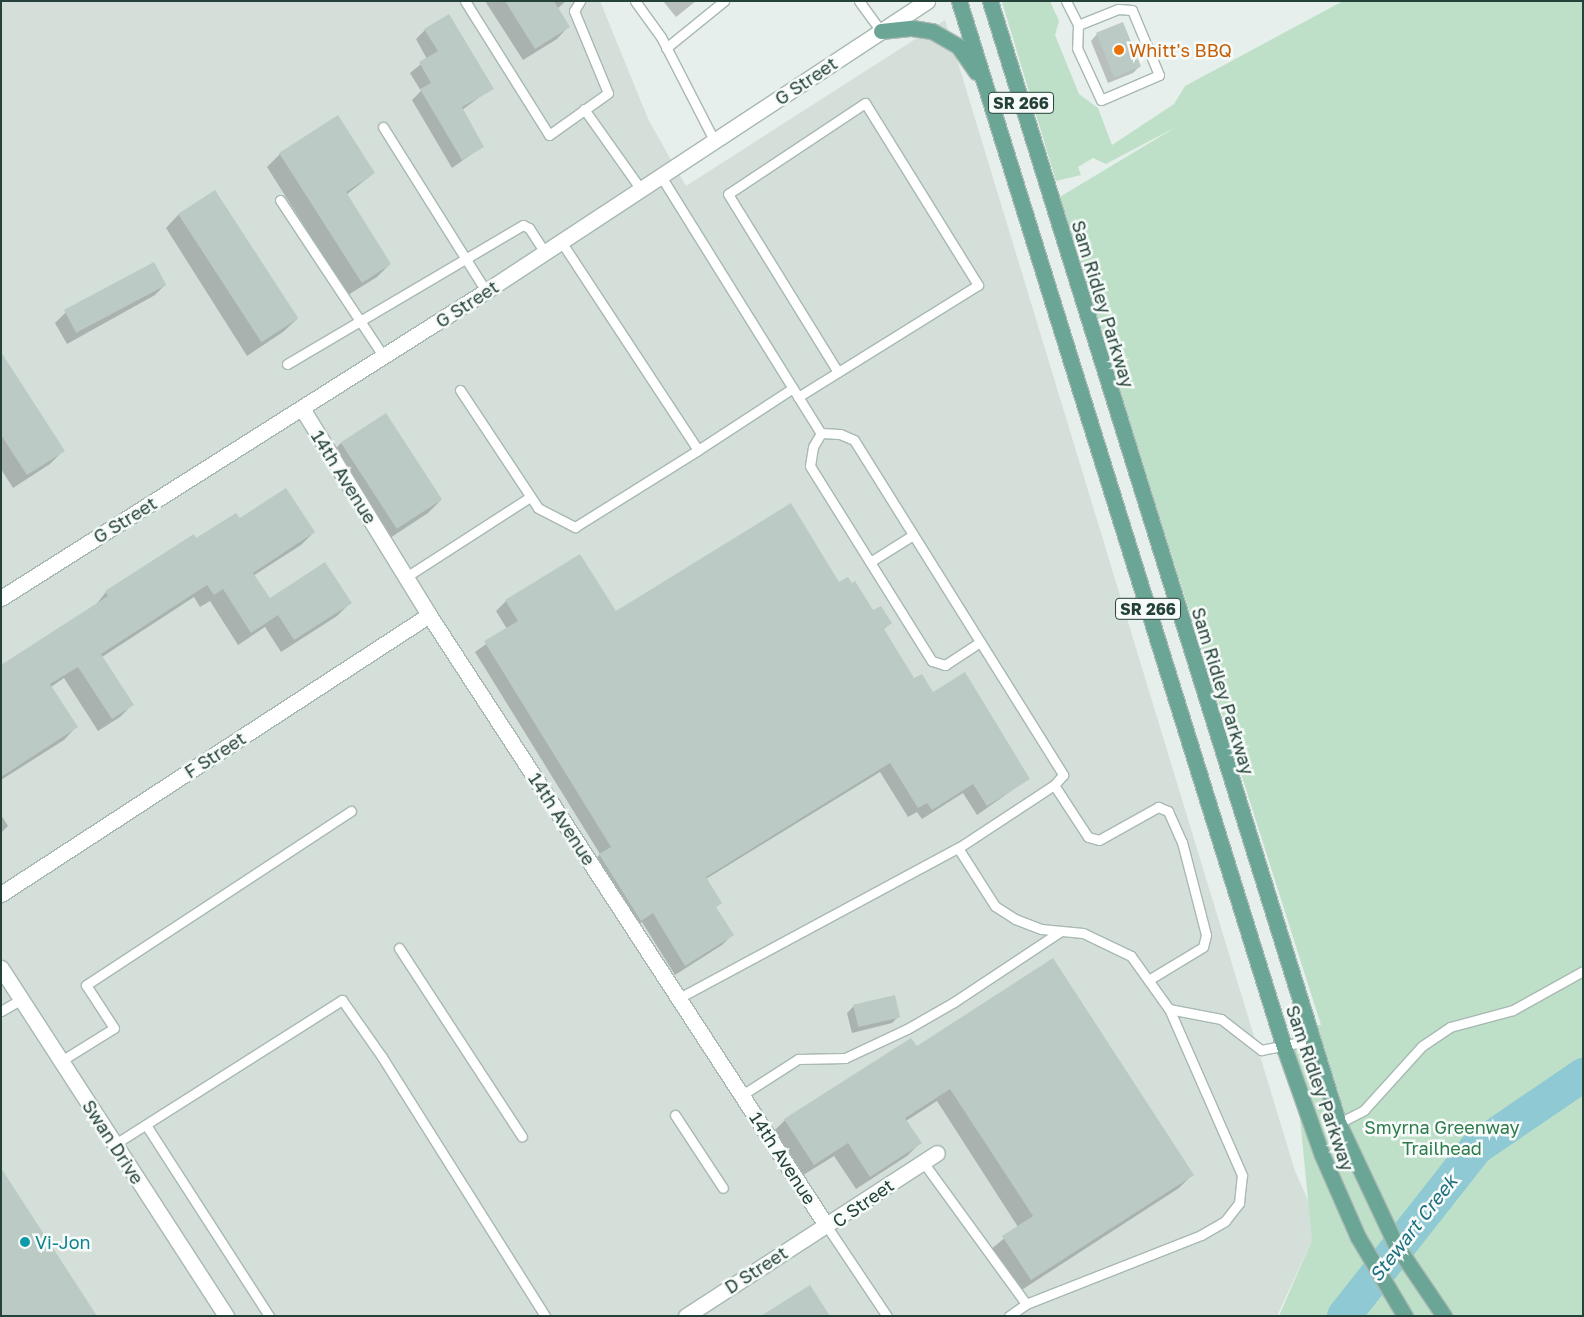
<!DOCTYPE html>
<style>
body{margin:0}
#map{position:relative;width:1584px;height:1317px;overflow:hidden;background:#e6efeb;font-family:"Golos Text",sans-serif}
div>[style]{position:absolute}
.built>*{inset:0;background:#d4dfda}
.green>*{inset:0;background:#bfe0c8}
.shadow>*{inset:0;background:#0003}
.river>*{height:34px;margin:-17px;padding:0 17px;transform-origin:17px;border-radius:17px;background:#8ec9d4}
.building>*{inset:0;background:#bbcac4;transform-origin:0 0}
.roads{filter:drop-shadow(1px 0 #a8b8b2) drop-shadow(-1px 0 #a8b8b2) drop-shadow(0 1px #a8b8b2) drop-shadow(0 -1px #a8b8b2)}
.service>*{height:9px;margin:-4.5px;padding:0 4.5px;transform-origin:4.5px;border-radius:4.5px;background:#fff}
.minor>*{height:15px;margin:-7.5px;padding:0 7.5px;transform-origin:7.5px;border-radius:7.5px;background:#fff}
.primary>*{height:15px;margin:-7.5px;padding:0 7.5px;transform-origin:7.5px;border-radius:7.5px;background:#6aa596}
.dots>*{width:14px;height:14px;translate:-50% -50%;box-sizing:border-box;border:2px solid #f7fbf9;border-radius:50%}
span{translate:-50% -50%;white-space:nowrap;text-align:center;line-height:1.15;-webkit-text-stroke:5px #f7fbf9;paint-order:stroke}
.shield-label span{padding:1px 4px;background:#f7fbf9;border:1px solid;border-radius:4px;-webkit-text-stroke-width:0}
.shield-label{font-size:16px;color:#24423a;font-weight:700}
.food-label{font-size:18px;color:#c56008}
.left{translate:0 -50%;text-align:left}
.street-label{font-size:18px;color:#24423a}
.park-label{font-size:18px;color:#2d7a4b}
.culture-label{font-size:18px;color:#0d838f}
.water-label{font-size:19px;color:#1c6f80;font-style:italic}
.frame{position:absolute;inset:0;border:2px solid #24423a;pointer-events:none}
</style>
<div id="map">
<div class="built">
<div style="clip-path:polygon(1px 1px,600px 1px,649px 121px,686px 186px,945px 20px,1295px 1171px,1319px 1225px,1277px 1316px,1px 1316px)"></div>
</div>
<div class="green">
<div style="clip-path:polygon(1050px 1px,1059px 21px,1055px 35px,1079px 94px,1098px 108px,1112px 145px,1174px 104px,1185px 86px,1343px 1px,1583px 1px,1583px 1316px,1279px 1316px,1312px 1240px,1291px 1027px,1321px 1025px,1058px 198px,1176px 127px,1106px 164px,1093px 158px,1078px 167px,1081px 175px,1056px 181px,1002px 2px)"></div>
</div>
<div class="shadow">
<div style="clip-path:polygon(485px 1px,566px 1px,557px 9px,568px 27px,557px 39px,523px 60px)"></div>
<div style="clip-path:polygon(663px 1px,696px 1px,676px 17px)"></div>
<div style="clip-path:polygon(425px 30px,492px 88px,462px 110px,483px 146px,452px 168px,412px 100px,421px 91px,410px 73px,427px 59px,416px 39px)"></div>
<div style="clip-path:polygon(1097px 34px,1140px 66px,1133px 73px,1108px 83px,1091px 41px)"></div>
<div style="clip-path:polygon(280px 154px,374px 173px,346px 195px,390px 264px,377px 277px,348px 295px,267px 167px)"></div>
<div style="clip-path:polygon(214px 192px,297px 319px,283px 332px,247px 356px,166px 228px,179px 214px)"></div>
<div style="clip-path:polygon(153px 264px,165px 285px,155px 295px,67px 344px,55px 323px,65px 313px)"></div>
<div style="clip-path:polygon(1px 354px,63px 451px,50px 464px,13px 488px,1px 469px)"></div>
<div style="clip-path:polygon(385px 415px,441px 500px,428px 513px,384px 542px,328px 456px,341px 443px)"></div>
<div style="clip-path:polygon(239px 520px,314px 532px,301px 545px,253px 576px,269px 600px,350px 603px,337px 616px,281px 652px,265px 627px,238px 645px,210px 601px,200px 607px,194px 597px,102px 657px,133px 704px,120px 717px,98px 731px,64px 678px,51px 687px,76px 727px,64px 740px,1px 780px,1px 666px,94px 607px,106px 592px,193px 535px,196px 540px)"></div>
<div style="clip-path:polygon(839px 583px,890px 623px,883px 630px,914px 680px,1028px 779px,977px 815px,963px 793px,922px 819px,917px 812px,908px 817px,880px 772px,706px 879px,721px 903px,715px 908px,732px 935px,722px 945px,675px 975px,642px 922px,630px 929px,590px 865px,600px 854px,475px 652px,507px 629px,496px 611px,506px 601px,616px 613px)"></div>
<div style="clip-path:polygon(1px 815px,8px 826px,1px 833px)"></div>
<div style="clip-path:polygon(853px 1007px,899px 1016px,892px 1023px,852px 1033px,847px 1013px)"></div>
<div style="clip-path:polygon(916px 1048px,1192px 1175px,1179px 1188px,1017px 1293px,990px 1250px,1018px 1227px,937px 1101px,906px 1121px,920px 1143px,907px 1156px,856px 1189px,834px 1156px,800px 1177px,772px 1133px,785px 1120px)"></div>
</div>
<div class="river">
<div style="left:1344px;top:1316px;width:214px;rotate:-51.8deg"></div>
<div style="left:1476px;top:1148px;width:130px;rotate:-34.3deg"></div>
</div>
<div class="building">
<div style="clip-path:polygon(505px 1px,554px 1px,570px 27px,535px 49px)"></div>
<div style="clip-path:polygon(449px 14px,494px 89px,462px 107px,484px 147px,462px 160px,420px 89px,431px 83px,419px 62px,438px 51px,424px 29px)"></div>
<div style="left:1123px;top:22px;width:48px;height:29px;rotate:68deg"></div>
<div style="clip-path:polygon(338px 115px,375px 173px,346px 192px,391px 264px,362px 283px,279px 153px)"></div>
<div style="left:215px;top:190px;width:153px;height:44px;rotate:57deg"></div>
<div style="left:154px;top:262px;width:26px;height:102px;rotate:62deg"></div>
<div style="clip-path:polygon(1px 352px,65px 451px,27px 475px,1px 435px)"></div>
<div style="left:386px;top:413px;width:103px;height:54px;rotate:57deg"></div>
<div style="clip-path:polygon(286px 488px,315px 532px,253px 573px,270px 598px,325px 562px,352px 603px,294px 640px,278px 615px,251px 633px,223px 589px,214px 595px,207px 585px,101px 654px,134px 705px,112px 719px,78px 667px,50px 684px,78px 727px,1px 777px,1px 665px,108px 596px,105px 591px,194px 534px,196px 538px,236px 513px,240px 518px)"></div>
<div style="clip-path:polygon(791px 503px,839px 582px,848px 577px,852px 583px,855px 581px,873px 610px,881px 606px,892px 623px,884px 629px,914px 678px,922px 674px,933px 692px,965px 672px,1030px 779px,987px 806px,973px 784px,932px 810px,927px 803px,918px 808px,890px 763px,706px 877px,722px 903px,716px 907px,734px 935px,685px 966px,653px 913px,641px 921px,599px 854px,611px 847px,484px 641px,518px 621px,505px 600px,580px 554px,616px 611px)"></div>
<div style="clip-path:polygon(1053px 958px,1194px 1175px,1031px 1280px,1002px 1236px,1033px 1216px,950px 1089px,905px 1118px,922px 1143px,870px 1177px,848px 1143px,814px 1165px,784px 1119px,911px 1038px,917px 1046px)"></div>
<div style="left:895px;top:995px;width:23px;height:43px;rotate:77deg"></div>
<div style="clip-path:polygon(1px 1168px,97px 1316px,1px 1316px)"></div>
<div style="clip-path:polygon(810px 1285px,830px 1316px,761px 1316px)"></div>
</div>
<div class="roads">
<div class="service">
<div style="left:465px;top:1px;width:158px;rotate:57.9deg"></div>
<div style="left:549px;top:135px;width:72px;rotate:-35.4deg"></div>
<div style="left:608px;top:93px;width:89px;rotate:-112.5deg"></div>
<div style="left:574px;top:11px;width:12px;rotate:-59deg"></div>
<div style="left:635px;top:1px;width:44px;rotate:54.2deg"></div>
<div style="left:661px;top:37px;width:118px;rotate:62.8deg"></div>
<div style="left:859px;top:1px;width:37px;rotate:54deg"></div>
<div style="left:1066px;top:1px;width:27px;rotate:63deg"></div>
<div style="left:1078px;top:25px;width:23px;rotate:92deg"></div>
<div style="left:1077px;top:48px;width:57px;rotate:65.2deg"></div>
<div style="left:1101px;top:100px;width:63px;rotate:-23.3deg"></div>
<div style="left:1159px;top:75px;width:70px;rotate:-112.6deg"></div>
<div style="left:1132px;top:10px;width:14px;rotate:-176deg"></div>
<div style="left:1118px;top:9px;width:43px;rotate:158.2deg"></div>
<div style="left:666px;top:48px;width:75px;rotate:-39deg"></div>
<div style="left:584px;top:109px;width:100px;rotate:54.7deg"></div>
<div style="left:383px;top:127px;width:194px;rotate:57.9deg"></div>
<div style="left:662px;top:178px;width:301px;rotate:58.1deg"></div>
<div style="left:821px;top:433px;width:19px;rotate:3deg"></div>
<div style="left:840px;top:434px;width:15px;rotate:23deg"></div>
<div style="left:854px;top:440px;width:395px;rotate:58deg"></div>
<div style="left:1063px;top:775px;width:13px;rotate:132deg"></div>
<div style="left:1054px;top:785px;width:115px;rotate:146.7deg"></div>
<div style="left:958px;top:848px;width:69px;rotate:57.5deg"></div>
<div style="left:995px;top:906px;width:24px;rotate:33deg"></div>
<div style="left:1015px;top:919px;width:28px;rotate:21deg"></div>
<div style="left:1041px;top:929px;width:42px;rotate:5.4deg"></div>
<div style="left:1083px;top:933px;width:53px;rotate:25.6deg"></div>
<div style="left:1131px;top:956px;width:65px;rotate:54.4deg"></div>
<div style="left:1169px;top:1009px;width:53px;rotate:10.9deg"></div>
<div style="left:1221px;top:1019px;width:51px;rotate:37.8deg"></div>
<div style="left:1261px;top:1050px;width:52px;rotate:-11.1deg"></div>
<div style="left:280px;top:200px;width:188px;rotate:56.5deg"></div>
<div style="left:287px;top:364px;width:274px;rotate:-30.5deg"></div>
<div style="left:523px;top:225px;width:7px;rotate:27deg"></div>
<div style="left:529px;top:228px;width:30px;rotate:57deg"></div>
<div style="left:460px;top:390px;width:141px;rotate:56.5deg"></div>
<div style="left:538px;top:508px;width:42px;rotate:27.2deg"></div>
<div style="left:575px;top:527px;width:145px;rotate:-32deg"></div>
<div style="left:698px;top:450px;width:248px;rotate:-123.3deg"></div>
<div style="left:798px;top:397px;width:212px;rotate:-31.9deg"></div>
<div style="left:978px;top:285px;width:214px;rotate:-121.8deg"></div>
<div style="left:865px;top:103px;width:164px;rotate:146.4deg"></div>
<div style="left:728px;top:194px;width:209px;rotate:58.3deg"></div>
<div style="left:821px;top:433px;width:16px;rotate:120deg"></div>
<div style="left:813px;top:447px;width:19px;rotate:99deg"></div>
<div style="left:810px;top:466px;width:230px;rotate:58deg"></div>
<div style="left:932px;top:661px;width:14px;rotate:17deg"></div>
<div style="left:945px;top:665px;width:42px;rotate:-33.3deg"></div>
<div style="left:698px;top:450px;width:113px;rotate:-33.1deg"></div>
<div style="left:870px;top:562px;width:51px;rotate:-32.1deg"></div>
<div style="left:406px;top:577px;width:148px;rotate:-32.8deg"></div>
<div style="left:1054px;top:785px;width:62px;rotate:56.8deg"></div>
<div style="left:1088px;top:837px;width:11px;rotate:15deg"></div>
<div style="left:1099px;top:840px;width:68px;rotate:-29.2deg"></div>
<div style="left:1158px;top:807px;width:11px;rotate:22deg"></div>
<div style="left:1168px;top:811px;width:34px;rotate:66deg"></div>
<div style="left:1182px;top:842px;width:96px;rotate:75.5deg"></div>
<div style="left:1206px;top:935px;width:12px;rotate:104deg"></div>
<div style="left:1203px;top:947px;width:62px;rotate:148.9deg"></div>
<div style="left:399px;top:948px;width:225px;rotate:56.9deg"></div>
<div style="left:679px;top:998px;width:317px;rotate:-28.3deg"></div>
<div style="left:1px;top:1011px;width:24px;rotate:-30deg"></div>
<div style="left:61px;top:1061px;width:62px;rotate:-31.9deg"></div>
<div style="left:114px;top:1028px;width:51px;rotate:-123.1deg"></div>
<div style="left:86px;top:985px;width:317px;rotate:-33.3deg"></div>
<div style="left:742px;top:1095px;width:67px;rotate:-32.7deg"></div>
<div style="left:798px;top:1059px;width:47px;rotate:-1.2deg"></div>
<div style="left:845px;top:1058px;width:68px;rotate:-25.1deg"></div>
<div style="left:907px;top:1029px;width:54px;rotate:-29.9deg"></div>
<div style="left:954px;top:1002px;width:128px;rotate:-33.6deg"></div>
<div style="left:675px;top:1115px;width:87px;rotate:56.7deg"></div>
<div style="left:1339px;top:1123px;width:28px;rotate:-27deg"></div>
<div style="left:1364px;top:1110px;width:86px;rotate:-47.8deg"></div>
<div style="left:1422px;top:1046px;width:34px;rotate:-34deg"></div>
<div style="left:1450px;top:1027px;width:65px;rotate:-15.1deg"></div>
<div style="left:1513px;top:1010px;width:80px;rotate:-29.1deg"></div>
<div style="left:146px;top:1125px;width:227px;rotate:57.2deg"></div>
<div style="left:115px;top:1144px;width:269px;rotate:-32.4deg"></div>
<div style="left:342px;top:1000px;width:70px;rotate:54.9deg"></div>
<div style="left:382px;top:1057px;width:306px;rotate:57.8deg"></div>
<div style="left:923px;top:1162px;width:175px;rotate:54deg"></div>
<div style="left:1026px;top:1304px;width:188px;rotate:-21.5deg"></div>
<div style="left:1201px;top:1235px;width:28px;rotate:-30deg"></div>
<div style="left:1225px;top:1221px;width:23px;rotate:-52deg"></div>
<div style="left:1239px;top:1203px;width:28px;rotate:-84deg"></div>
<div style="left:1242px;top:1175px;width:181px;rotate:-113.7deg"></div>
<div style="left:826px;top:1225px;width:110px;rotate:56.2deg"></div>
<div style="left:1009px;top:1316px;width:21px;rotate:-35deg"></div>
</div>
<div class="minor">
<div style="left:303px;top:410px;width:241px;rotate:58.4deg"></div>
<div style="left:429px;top:615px;width:728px;rotate:56.94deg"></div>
<div style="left:1px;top:598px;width:574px;rotate:-32.33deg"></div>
<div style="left:486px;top:291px;width:528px;rotate:-33.33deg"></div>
<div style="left:1px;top:894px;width:511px;rotate:-33.1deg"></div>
<div style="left:1px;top:968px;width:414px;rotate:57.1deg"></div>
<div style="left:686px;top:1316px;width:299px;rotate:-33deg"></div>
</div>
<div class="primary">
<div style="left:959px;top:1px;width:1098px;rotate:72.74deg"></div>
<div style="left:1285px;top:1050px;width:111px;rotate:70.6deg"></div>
<div style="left:1322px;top:1155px;width:90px;rotate:66.3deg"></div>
<div style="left:1358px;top:1237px;width:92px;rotate:59.3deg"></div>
<div style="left:990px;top:1px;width:1174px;rotate:72.75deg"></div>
<div style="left:1338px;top:1122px;width:136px;rotate:64.8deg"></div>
<div style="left:1396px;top:1245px;width:86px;rotate:55.9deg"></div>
<div style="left:881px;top:31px;width:31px;rotate:-6deg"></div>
<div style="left:912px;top:28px;width:20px;rotate:9deg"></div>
<div style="left:932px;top:31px;width:30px;rotate:30deg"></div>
<div style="left:958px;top:46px;width:32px;rotate:55deg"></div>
</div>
</div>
<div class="dots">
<div style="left:1119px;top:50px;background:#e8710a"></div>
<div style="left:25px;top:1242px;background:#0f9aa8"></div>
</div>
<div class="shield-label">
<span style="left:1021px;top:103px">SR 266</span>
<span style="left:1148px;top:609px">SR 266</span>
</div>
<div class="food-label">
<span class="left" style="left:1129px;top:50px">Whitt's BBQ</span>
</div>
<div class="street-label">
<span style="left:806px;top:81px;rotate:-34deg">G Street</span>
<span style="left:467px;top:304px;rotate:-33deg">G Street</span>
<span style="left:1103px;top:304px;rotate:73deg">Sam Ridley Parkway</span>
<span style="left:344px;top:477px;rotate:58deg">14th Avenue</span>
<span style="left:125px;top:520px;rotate:-32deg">G Street</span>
<span style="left:1223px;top:691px;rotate:73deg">Sam Ridley Parkway</span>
<span style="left:215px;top:755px;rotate:-33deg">F Street</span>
<span style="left:562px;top:819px;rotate:57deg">14th Avenue</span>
<span style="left:1320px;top:1088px;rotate:71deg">Sam Ridley Parkway</span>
<span style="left:113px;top:1142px;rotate:57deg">Swan Drive</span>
<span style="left:783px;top:1158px;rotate:57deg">14th Avenue</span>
<span style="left:863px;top:1203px;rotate:-35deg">C Street</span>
<span style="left:756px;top:1270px;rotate:-33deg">D Street</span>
</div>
<div class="park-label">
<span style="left:1442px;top:1138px">Smyrna Greenway<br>Trailhead</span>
</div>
<div class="culture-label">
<span class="left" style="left:35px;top:1242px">Vi-Jon</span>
</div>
<div class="water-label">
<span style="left:1413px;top:1228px;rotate:-52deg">Stewart Creek</span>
</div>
<div class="frame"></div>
</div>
